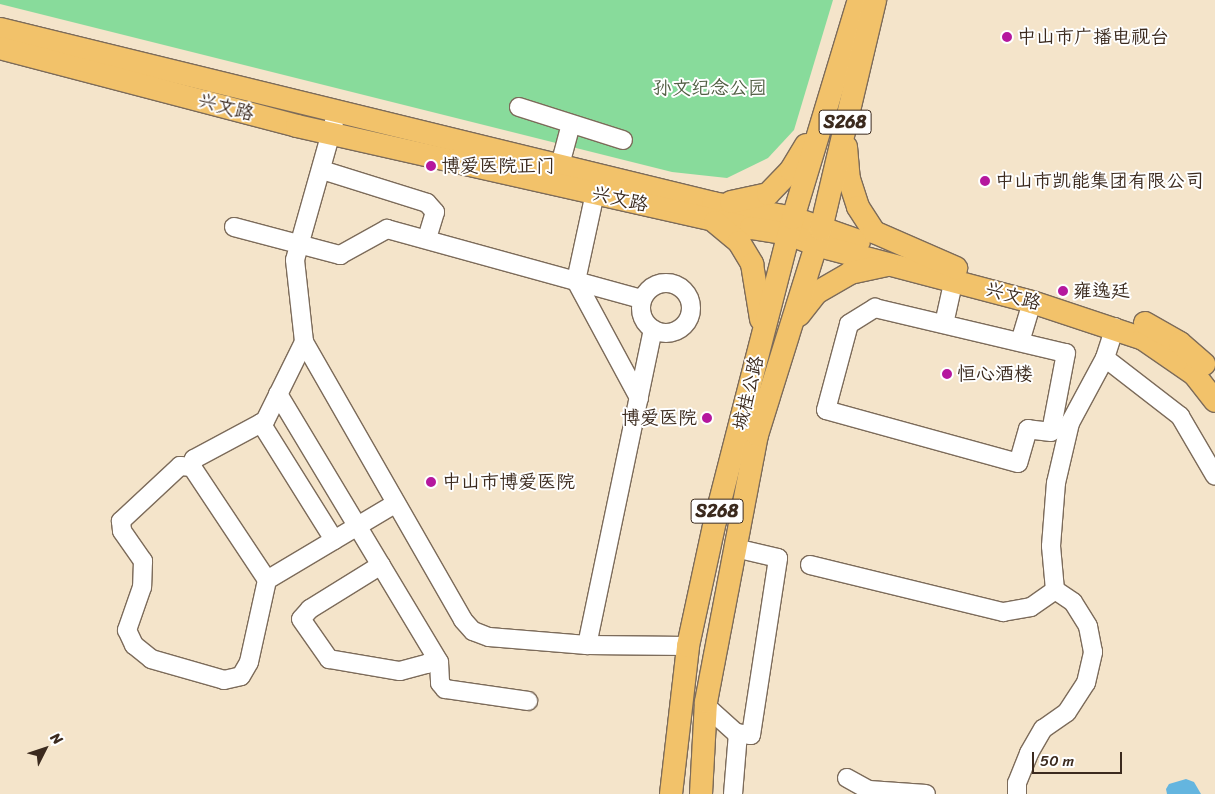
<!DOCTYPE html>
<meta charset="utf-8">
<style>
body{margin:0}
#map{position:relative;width:1215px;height:794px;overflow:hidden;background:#f4e4ca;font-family:Sriracha,"LXGW WenKai TC",sans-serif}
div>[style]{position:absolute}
.green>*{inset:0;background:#88db9b}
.water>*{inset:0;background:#64b5df}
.roads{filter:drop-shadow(1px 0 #7c6b5a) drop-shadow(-1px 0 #7c6b5a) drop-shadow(0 1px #7c6b5a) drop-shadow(0 -1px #7c6b5a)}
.minor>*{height:18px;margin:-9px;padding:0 9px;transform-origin:9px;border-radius:9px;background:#fff}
.minor>.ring{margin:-9px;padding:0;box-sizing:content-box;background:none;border:18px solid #fff;border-radius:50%}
.major>*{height:22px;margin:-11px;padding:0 11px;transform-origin:11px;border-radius:11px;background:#f2c26a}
.dots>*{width:14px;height:14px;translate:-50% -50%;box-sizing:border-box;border:2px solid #fff;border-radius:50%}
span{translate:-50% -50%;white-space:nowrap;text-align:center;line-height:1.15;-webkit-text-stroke:4px #fff;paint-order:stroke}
.shield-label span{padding:1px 4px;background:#fff;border:1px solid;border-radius:4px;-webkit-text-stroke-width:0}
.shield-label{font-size:18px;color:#3b2a1e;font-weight:700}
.poi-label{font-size:19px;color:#3b2a1e}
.left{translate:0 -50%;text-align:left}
.right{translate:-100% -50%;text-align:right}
.park-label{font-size:19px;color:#525f44}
.street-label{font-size:19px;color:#3b2a1e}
.north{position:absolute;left:20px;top:724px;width:50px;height:50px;-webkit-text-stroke:4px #fff;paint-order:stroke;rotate:49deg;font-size:14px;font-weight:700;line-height:20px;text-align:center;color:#3b2a1e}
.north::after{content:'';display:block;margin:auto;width:18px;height:22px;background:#3b2a1e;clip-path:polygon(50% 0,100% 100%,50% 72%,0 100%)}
.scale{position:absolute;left:1032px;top:752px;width:90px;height:22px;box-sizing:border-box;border:2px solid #3b2a1e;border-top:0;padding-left:6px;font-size:15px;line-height:18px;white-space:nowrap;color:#3b2a1e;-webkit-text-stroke:4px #fff;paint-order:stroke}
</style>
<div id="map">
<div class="green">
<div style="clip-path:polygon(0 0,833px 0,794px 130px,768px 158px,727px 178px,672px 172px,0 4px)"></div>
</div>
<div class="water">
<div style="clip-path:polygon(1186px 779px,1194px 782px,1201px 794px,1167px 794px,1166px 789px,1169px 784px)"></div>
</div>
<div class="roads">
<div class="minor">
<div style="left:519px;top:107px;width:109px;rotate:17.6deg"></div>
<div style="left:334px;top:122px;width:143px;rotate:105.8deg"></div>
<div style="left:295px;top:260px;width:82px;rotate:83.7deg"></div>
<div style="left:304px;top:342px;width:320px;rotate:60.2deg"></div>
<div style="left:463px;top:620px;width:15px;rotate:48deg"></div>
<div style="left:473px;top:631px;width:17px;rotate:21deg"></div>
<div style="left:489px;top:637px;width:98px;rotate:4.7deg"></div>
<div style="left:587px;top:645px;width:101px;rotate:0.6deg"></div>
<div style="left:560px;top:165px;width:42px;rotate:-75deg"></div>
<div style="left:322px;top:170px;width:110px;rotate:17.4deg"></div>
<div style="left:427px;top:203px;width:12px;rotate:48deg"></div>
<div style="left:435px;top:212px;width:28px;rotate:107deg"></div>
<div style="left:595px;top:193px;width:90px;rotate:102.2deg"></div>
<div style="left:576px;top:281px;width:133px;rotate:61.7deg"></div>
<div style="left:234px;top:227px;width:110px;rotate:14.8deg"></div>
<div style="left:340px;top:255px;width:54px;rotate:-29deg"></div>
<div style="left:387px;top:229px;width:264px;rotate:15.4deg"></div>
<div class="ring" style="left:641px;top:283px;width:32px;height:32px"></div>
<div style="left:875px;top:308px;width:196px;rotate:13.3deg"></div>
<div style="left:1066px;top:353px;width:80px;rotate:100.8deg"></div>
<div style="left:1051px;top:432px;width:23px;rotate:-173deg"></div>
<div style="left:1028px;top:429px;width:35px;rotate:106deg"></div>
<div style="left:1018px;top:463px;width:199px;rotate:-164.6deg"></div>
<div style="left:826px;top:410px;width:89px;rotate:-75deg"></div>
<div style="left:849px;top:324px;width:31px;rotate:-32deg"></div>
<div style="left:944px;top:324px;width:46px;rotate:-77.5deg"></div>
<div style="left:1115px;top:327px;width:33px;rotate:108deg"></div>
<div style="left:1105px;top:358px;width:95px;rotate:37.7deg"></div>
<div style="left:1180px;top:416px;width:69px;rotate:59.7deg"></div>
<div style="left:304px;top:342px;width:88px;rotate:116.3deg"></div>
<div style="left:265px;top:421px;width:81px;rotate:151.8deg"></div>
<div style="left:194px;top:459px;width:8px;rotate:104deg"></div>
<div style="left:192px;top:467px;width:136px;rotate:56.4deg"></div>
<div style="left:267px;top:580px;width:150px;rotate:-30.8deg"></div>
<div style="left:1020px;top:342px;width:42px;rotate:-73.3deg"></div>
<div style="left:278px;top:394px;width:313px;rotate:59deg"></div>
<div style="left:439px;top:662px;width:21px;rotate:87deg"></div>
<div style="left:440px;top:683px;width:8px;rotate:50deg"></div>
<div style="left:445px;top:689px;width:84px;rotate:8.2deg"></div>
<div style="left:261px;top:423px;width:138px;rotate:58deg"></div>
<div style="left:192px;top:467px;width:12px;rotate:-175deg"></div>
<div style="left:180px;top:466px;width:81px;rotate:137deg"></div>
<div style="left:121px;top:521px;width:10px;rotate:84deg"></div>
<div style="left:122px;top:531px;width:37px;rotate:55deg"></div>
<div style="left:143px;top:561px;width:26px;rotate:92deg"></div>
<div style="left:142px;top:587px;width:46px;rotate:109.2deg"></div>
<div style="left:127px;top:630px;width:17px;rotate:65deg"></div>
<div style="left:134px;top:645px;width:22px;rotate:39deg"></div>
<div style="left:151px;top:659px;width:76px;rotate:16deg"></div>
<div style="left:224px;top:680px;width:17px;rotate:-13deg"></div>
<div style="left:241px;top:676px;width:16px;rotate:-60deg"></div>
<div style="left:249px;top:662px;width:84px;rotate:-77.6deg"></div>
<div style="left:381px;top:565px;width:84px;rotate:148.2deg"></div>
<div style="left:310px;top:609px;width:13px;rotate:132deg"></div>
<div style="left:301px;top:619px;width:49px;rotate:55deg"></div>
<div style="left:329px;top:659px;width:72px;rotate:9.6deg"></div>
<div style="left:400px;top:671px;width:28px;rotate:-15deg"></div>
<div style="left:427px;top:664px;width:11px;rotate:-38deg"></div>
<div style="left:810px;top:565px;width:199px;rotate:13.7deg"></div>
<div style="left:1003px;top:612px;width:28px;rotate:-10deg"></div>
<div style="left:1031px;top:607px;width:29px;rotate:-35deg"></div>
<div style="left:1055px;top:590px;width:44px;rotate:-95.2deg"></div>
<div style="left:1051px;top:546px;width:63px;rotate:-85.5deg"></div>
<div style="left:1056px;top:483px;width:62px;rotate:-76.9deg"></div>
<div style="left:1070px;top:423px;width:74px;rotate:-61.7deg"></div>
<div style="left:587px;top:645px;width:322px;rotate:-78.2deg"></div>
<div style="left:706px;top:706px;width:40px;rotate:42deg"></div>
<div style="left:736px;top:733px;width:15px;rotate:8deg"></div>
<div style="left:751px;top:735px;width:179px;rotate:-81.3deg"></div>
<div style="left:778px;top:558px;width:44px;rotate:-166.9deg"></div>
<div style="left:847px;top:778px;width:25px;rotate:29deg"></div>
<div style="left:869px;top:790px;width:57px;rotate:4deg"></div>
<div style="left:733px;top:794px;width:61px;rotate:-85.3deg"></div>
<div style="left:1017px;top:794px;width:11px;rotate:-90deg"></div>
<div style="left:1017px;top:783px;width:32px;rotate:-68deg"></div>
<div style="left:1029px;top:753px;width:28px;rotate:-60deg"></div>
<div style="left:1043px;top:729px;width:29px;rotate:-35deg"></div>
<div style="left:1067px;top:712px;width:35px;rotate:-57deg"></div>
<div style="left:1086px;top:683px;width:32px;rotate:-77deg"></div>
<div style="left:1093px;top:652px;width:26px;rotate:-101deg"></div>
<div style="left:1088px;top:626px;width:28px;rotate:-122deg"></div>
<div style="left:1073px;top:602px;width:22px;rotate:-146deg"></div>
</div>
<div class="major">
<div style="left:0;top:29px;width:734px;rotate:13.71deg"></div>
<div style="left:713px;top:203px;width:81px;rotate:10.6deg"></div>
<div style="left:793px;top:218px;width:70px;rotate:19.2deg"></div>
<div style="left:0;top:48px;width:307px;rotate:14.7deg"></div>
<div style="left:297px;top:126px;width:465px;rotate:12.7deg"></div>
<div style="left:751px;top:228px;width:38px;rotate:9deg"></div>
<div style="left:789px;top:234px;width:29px;rotate:22deg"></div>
<div style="left:816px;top:245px;width:223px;rotate:14.8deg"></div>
<div style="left:1032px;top:302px;width:117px;rotate:18.4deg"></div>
<div style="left:1143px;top:339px;width:62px;rotate:34.5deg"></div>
<div style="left:1194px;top:374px;width:34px;rotate:52deg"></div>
<div style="left:846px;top:147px;width:32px;rotate:85deg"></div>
<div style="left:849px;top:179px;width:29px;rotate:72deg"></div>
<div style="left:858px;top:207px;width:30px;rotate:57deg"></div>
<div style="left:874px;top:232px;width:90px;rotate:23.7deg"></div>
<div style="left:731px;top:202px;width:38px;rotate:-12deg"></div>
<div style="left:768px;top:194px;width:33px;rotate:-46deg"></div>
<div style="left:791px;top:170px;width:29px;rotate:-59deg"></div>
<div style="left:715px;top:222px;width:31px;rotate:40deg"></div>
<div style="left:739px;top:242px;width:26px;rotate:59deg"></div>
<div style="left:752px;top:264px;width:56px;rotate:80.7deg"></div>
<div style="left:799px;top:315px;width:28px;rotate:-52deg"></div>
<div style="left:816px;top:293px;width:39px;rotate:-30deg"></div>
<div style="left:850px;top:273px;width:38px;rotate:-12deg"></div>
<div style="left:1145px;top:323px;width:40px;rotate:29.7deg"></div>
<div style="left:1180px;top:343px;width:32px;rotate:41deg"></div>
<div style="left:671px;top:794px;width:149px;rotate:-83.4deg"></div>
<div style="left:688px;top:646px;width:128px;rotate:-77.8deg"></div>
<div style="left:715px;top:521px;width:313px;rotate:-75.6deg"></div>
<div style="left:793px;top:218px;width:228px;rotate:-73.2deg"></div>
<div style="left:701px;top:794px;width:92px;rotate:-86.9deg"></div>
<div style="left:706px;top:702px;width:272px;rotate:-79.2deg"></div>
<div style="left:757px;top:435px;width:216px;rotate:-72.7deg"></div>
<div style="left:821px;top:229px;width:235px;rotate:-76.7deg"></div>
</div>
</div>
<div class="dots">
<div style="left:1007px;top:37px;background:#b5179e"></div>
<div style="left:431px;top:166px;background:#b5179e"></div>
<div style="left:985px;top:181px;background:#b5179e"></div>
<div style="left:1063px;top:291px;background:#b5179e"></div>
<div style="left:947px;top:374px;background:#b5179e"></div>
<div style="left:707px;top:418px;background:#b5179e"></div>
<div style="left:431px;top:482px;background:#b5179e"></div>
</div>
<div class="shield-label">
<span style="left:845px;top:122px">S268</span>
<span style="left:717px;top:511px">S268</span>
</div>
<div class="poi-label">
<span class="left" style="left:1017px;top:37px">中山市广播电视台</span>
<span class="left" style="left:441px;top:166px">博爱医院正门</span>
<span class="left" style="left:995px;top:181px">中山市凯能集团有限公司</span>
<span class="left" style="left:1073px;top:291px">雍逸廷</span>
<span class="left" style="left:957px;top:374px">恒心酒楼</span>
<span class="right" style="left:697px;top:418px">博爱医院</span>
<span class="left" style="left:442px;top:482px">中山市博爱医院</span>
</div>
<div class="park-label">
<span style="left:710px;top:88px">孙文纪念公园</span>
</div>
<div class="street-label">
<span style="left:226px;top:107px;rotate:15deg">兴文路</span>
<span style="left:620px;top:199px;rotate:13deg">兴文路</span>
<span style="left:1013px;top:296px;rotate:16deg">兴文路</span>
<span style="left:748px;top:393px;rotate:-76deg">城桂公路</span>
</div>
<div class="north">N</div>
<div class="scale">50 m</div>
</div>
